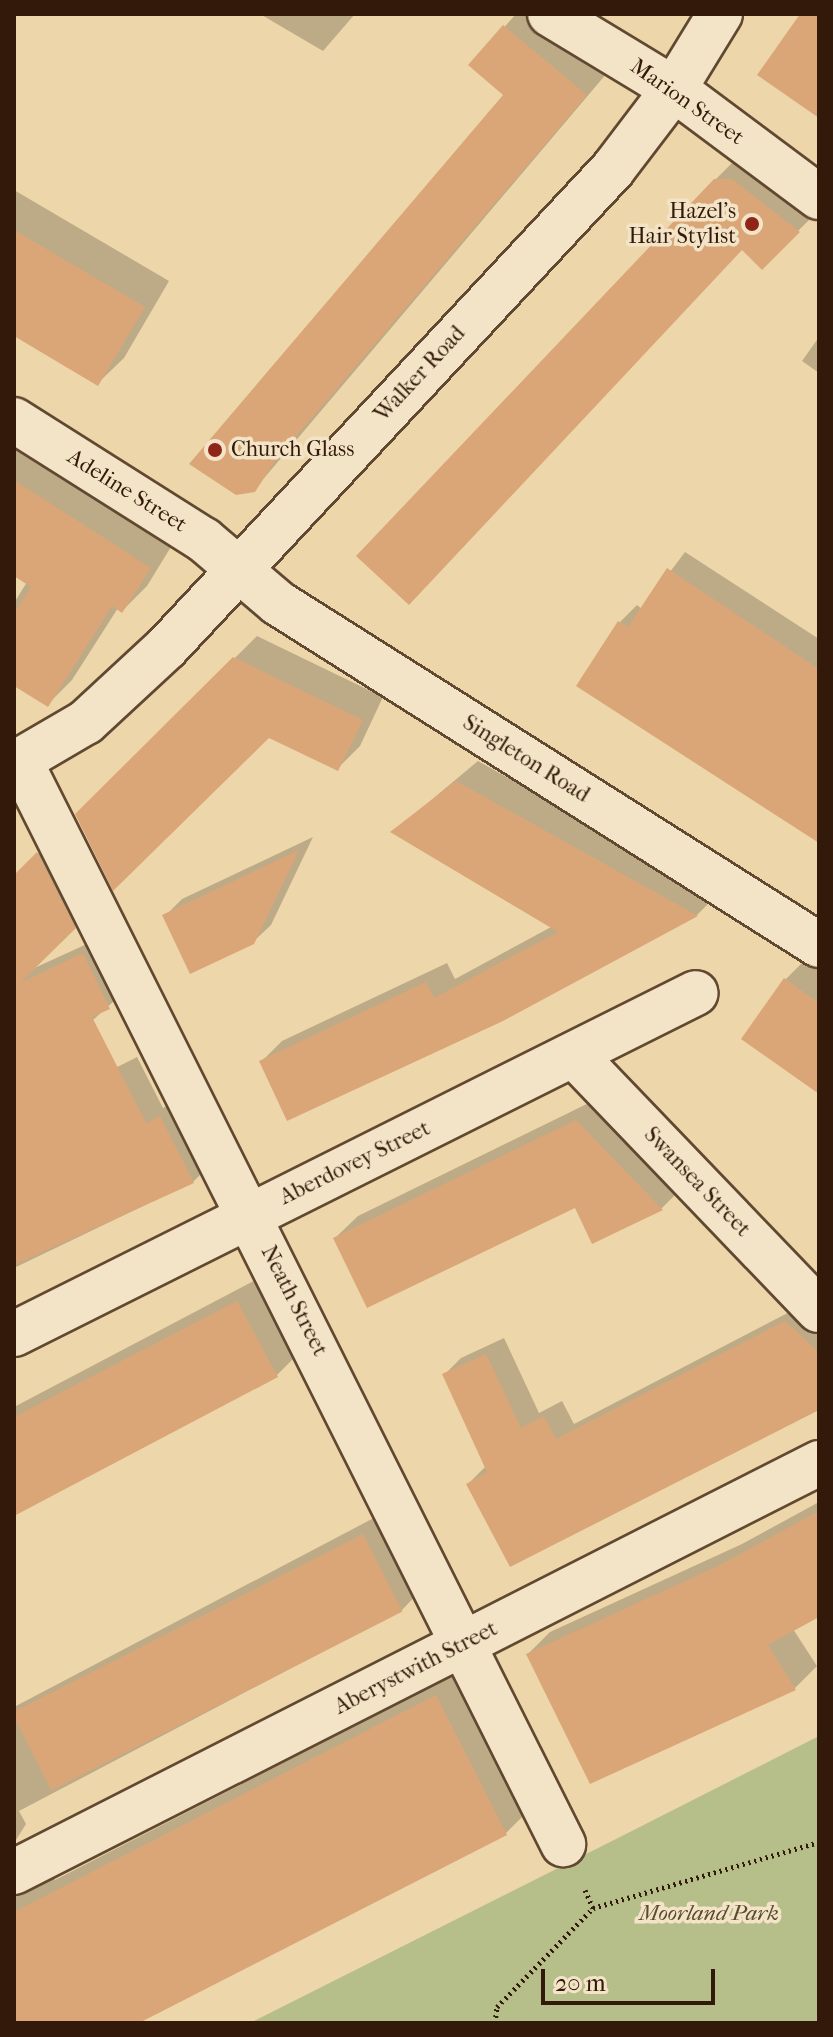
<!DOCTYPE html>
<style>
body{margin:0}
#map{position:relative;width:833px;height:2037px;overflow:hidden;background:#edd6a9;font-family:"IM FELL French Canon",serif}
div>[style]{position:absolute}
.green>*{inset:0;background:#b6be8a}
.shadow>*{inset:0;background:#0003}
.building>*{inset:0;background:#daa678;transform-origin:0 0}
.path>*{height:5px;margin-top:-2.5px;transform-origin:0;background:repeating-linear-gradient(90deg,#321909 0 2px,transparent 0 6px)}
.roads{filter:drop-shadow(2px 0 #614831) drop-shadow(-2px 0 #614831) drop-shadow(0 2px #614831) drop-shadow(0 -2px #614831)}
.minor>*{height:44px;margin:-22px;padding:0 22px;transform-origin:22px;border-radius:22px;background:#f3e4c7}
.dots>*{width:22px;height:22px;translate:-50% -50%;box-sizing:border-box;border:4px solid #f3e4c7;border-radius:50%}
span{translate:-50% -50%;white-space:nowrap;text-align:center;line-height:1.15;-webkit-text-stroke:7px #f3e4c7;paint-order:stroke}
.street-label{font-size:22px;color:#321909}
.poi-label{font-size:22px;color:#321909}
.right{translate:-100% -50%;text-align:right}
.left{translate:0 -50%;text-align:left}
.park-label{font-size:22px;color:#5a4b30;font-style:italic}
.frame{position:absolute;inset:0;border:16px solid #321909;pointer-events:none}
.scale{position:absolute;left:541px;top:1969px;width:174px;height:36px;box-sizing:border-box;border:4px solid #321909;border-top:0;padding-left:10px;font-size:24px;line-height:28px;white-space:nowrap;color:#321909;-webkit-text-stroke:6px #f3e4c7;paint-order:stroke}
</style>
<div id="map">
<div class="green">
<div style="clip-path:polygon(819px 1736px,819px 2023px,250px 2023px,620px 1837px)"></div>
</div>
<div class="shadow">
<div style="clip-path:polygon(260px 14px,355px 14px,323px 51px)"></div>
<div style="clip-path:polygon(516px 14px,537px 14px,607px 73px,254px 490px,506px 95px,471px 65px)"></div>
<div style="clip-path:polygon(737px 158px,819px 210px,762px 267px,715px 180px)"></div>
<div style="clip-path:polygon(14px 190px,169px 281px,124px 358px,98px 383px,14px 334px)"></div>
<div style="clip-path:polygon(819px 337px,819px 373px,802px 361px)"></div>
<div style="clip-path:polygon(14px 443px,174px 542px,147px 586px,122px 611px,118px 608px,72px 680px,47px 705px,14px 683px,14px 603px,27px 582px,14px 574px)"></div>
<div style="clip-path:polygon(685px 552px,819px 639px,819px 841px,620px 622px,637px 605px,642px 609px)"></div>
<div style="clip-path:polygon(257px 636px,383px 697px,360px 746px,337px 769px,268px 736px,77px 815px)"></div>
<div style="clip-path:polygon(478px 761px,717px 895px,697px 915px,501px 1017px,261px 1062px,282px 1041px,447px 963px,455px 979px,553px 926px,393px 832px)"></div>
<div style="clip-path:polygon(55px 837px,91px 910px,30px 970px,100px 938px,125px 991px,93px 1020px,14px 1022px,14px 878px)"></div>
<div style="clip-path:polygon(313px 837px,271px 925px,253px 942px,165px 916px,182px 899px)"></div>
<div style="clip-path:polygon(808px 957px,819px 965px,819px 1091px,785px 980px)"></div>
<div style="clip-path:polygon(137px 1057px,163px 1108px,177px 1100px,210px 1165px,193px 1182px,14px 1268px,14px 1130px,72px 1090px)"></div>
<div style="clip-path:polygon(599px 1098px,684px 1186px,662px 1208px,593px 1241px,576px 1205px,335px 1238px,358px 1216px)"></div>
<div style="clip-path:polygon(263px 1276px,302px 1350px,277px 1375px,14px 1514px,14px 1407px)"></div>
<div style="clip-path:polygon(803px 1305px,819px 1320px,819px 1406px,468px 1484px,485px 1467px,444px 1375px,461px 1358px,504px 1338px,539px 1413px,562px 1401px,574px 1424px)"></div>
<div style="clip-path:polygon(819px 1502px,819px 1614px,793px 1629px,817px 1666px,795px 1688px,528px 1654px,550px 1632px,742px 1544px)"></div>
<div style="clip-path:polygon(389px 1510px,427px 1584px,402px 1610px,19px 1811px,26px 1824px,14px 1843px,14px 1707px)"></div>
<div style="clip-path:polygon(462px 1671px,531px 1808px,506px 1833px,134px 2023px,14px 2023px,14px 1843px,16px 1857px,50px 1870px,55px 1880px)"></div>
</div>
<div class="building">
<div style="clip-path:polygon(800px 14px,819px 14px,819px 118px,757px 75px)"></div>
<div style="clip-path:polygon(503px 25px,587px 95px,275px 461px,255px 492px,236px 495px,189px 464px,503px 95px,468px 65px)"></div>
<div style="clip-path:polygon(714px 179px,732px 179px,800px 232px,762px 270px,742px 250px,409px 605px,356px 556px)"></div>
<div style="clip-path:polygon(14px 230px,145px 307px,98px 386px,14px 336px)"></div>
<div style="clip-path:polygon(14px 480px,151px 568px,122px 613px,112px 606px,48px 707px,14px 686px,14px 614px,31px 587px,14px 576px)"></div>
<div style="clip-path:polygon(667px 568px,819px 669px,819px 843px,576px 686px,618px 621px,628px 627px)"></div>
<div style="clip-path:polygon(233px 657px,363px 720px,338px 771px,269px 738px,113px 891px,75px 814px)"></div>
<div style="clip-path:polygon(456px 781px,698px 916px,503px 1021px,287px 1121px,259px 1061px,426px 982px,434px 998px,558px 932px,390px 832px)"></div>
<div style="clip-path:polygon(299px 850px,254px 944px,190px 974px,162px 915px)"></div>
<div style="clip-path:polygon(37px 852px,76px 928px,20px 983px,83px 953px,110px 1009px,92px 1017px,146px 1123px,160px 1116px,194px 1183px,14px 1265px,14px 875px)"></div>
<div style="clip-path:polygon(784px 978px,819px 1003px,819px 1094px,741px 1039px)"></div>
<div style="clip-path:polygon(576px 1120px,663px 1210px,592px 1244px,575px 1208px,367px 1308px,333px 1238px)"></div>
<div style="clip-path:polygon(237px 1301px,278px 1377px,14px 1516px,14px 1417px)"></div>
<div style="clip-path:polygon(785px 1321px,819px 1352px,819px 1410px,510px 1567px,466px 1484px,487px 1472px,442px 1374px,486px 1354px,521px 1428px,544px 1416px,556px 1439px)"></div>
<div style="clip-path:polygon(819px 1511px,819px 1617px,768px 1645px,796px 1690px,590px 1784px,526px 1654px,718px 1566px)"></div>
<div style="left:363px;top:1534px;width:87px;height:394px;rotate:63deg"></div>
<div style="clip-path:polygon(436px 1695px,507px 1835px,139px 2023px,14px 2023px,14px 1912px)"></div>
</div>
<div class="path">
<div style="left:585px;top:1890px;width:20px;rotate:66deg"></div>
<div style="left:495px;top:2023px;width:16px;rotate:-83deg"></div>
<div style="left:497px;top:2007px;width:138px;rotate:-45.9deg"></div>
<div style="left:593px;top:1908px;width:235px;rotate:-16.3deg"></div>
</div>
<div class="roads">
<div class="minor">
<div style="left:550px;top:14px;width:145px;rotate:31.2deg"></div>
<div style="left:674px;top:89px;width:181px;rotate:36.7deg"></div>
<div style="left:14px;top:420px;width:225px;rotate:32.3deg"></div>
<div style="left:204px;top:540px;width:97px;rotate:40.4deg"></div>
<div style="left:278px;top:603px;width:640px;rotate:32.3deg"></div>
<div style="left:20px;top:761px;width:1212px;rotate:63.37deg"></div>
<div style="left:14px;top:764px;width:83px;rotate:-30.3deg"></div>
<div style="left:86px;top:722px;width:110px;rotate:-42.8deg"></div>
<div style="left:167px;top:647px;width:654px;rotate:-46.98deg"></div>
<div style="left:613px;top:169px;width:101px;rotate:-52.7deg"></div>
<div style="left:674px;top:89px;width:88px;rotate:-58.5deg"></div>
<div style="left:575px;top:1056px;width:352px;rotate:46.2deg"></div>
<div style="left:14px;top:1334px;width:762px;rotate:-26.57deg"></div>
<div style="left:14px;top:1872px;width:903px;rotate:-26.93deg"></div>
</div>
</div>
<div class="dots">
<div style="left:752px;top:224px;background:#8f2418"></div>
<div style="left:215px;top:450px;background:#8f2418"></div>
</div>
<div class="street-label">
<span style="left:687px;top:102px;rotate:35deg">Marion Street</span>
<span style="left:420px;top:374px;rotate:-47deg">Walker Road</span>
<span style="left:127px;top:491px;rotate:32deg">Adeline Street</span>
<span style="left:526px;top:759px;rotate:32deg">Singleton Road</span>
<span style="left:355px;top:1163px;rotate:-26deg">Aberdovey Street</span>
<span style="left:697px;top:1182px;rotate:46deg">Swansea Street</span>
<span style="left:294px;top:1301px;rotate:63deg">Neath Street</span>
<span style="left:416px;top:1668px;rotate:-27deg">Aberystwith Street</span>
</div>
<div class="poi-label">
<span class="right" style="left:736px;top:224px">Hazel's<br>Hair Stylist</span>
<span class="left" style="left:231px;top:450px">Church Glass</span>
</div>
<div class="park-label">
<span style="left:709px;top:1914px">Moorland Park</span>
</div>
<div class="frame"></div>
<div class="scale">20 m</div>
</div>
